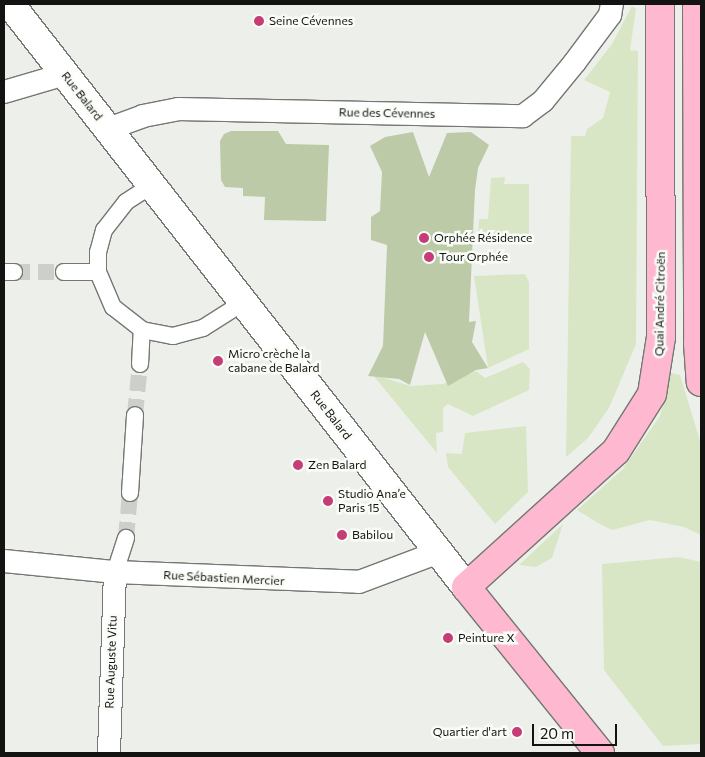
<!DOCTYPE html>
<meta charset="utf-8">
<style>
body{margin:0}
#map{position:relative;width:705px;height:757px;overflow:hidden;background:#edf0ea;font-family:Commissioner,sans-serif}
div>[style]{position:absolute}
.green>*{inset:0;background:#d8e6c5}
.building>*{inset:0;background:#bccaa8}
.pedestrian-tunnel>*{height:16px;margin-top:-8px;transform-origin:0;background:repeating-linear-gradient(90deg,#cccfca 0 16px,transparent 0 24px)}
.roads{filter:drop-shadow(1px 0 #757772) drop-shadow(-1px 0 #757772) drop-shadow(0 1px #757772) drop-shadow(0 -1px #757772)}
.pedestrian>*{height:16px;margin:-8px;padding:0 8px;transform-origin:8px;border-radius:8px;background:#fff}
.minor>*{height:22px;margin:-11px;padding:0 11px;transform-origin:11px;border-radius:11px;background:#fff}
.tertiary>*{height:28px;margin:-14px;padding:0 14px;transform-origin:14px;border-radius:14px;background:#fff}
.primary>*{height:28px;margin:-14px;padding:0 14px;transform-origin:14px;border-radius:14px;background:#feb9d1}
.dots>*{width:14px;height:14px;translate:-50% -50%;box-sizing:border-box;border:2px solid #fafdf7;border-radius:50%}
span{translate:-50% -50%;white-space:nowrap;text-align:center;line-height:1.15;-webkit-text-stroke:5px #fafdf7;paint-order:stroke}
.poi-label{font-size:12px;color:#131412}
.left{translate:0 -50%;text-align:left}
.right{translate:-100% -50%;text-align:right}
.street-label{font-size:12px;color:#131412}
.frame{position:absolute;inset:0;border:5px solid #131412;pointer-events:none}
.scale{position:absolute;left:532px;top:724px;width:85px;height:22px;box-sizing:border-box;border:2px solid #131412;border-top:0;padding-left:6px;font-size:15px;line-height:18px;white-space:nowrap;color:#131412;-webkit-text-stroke:4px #fafdf7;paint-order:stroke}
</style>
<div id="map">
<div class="green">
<div style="clip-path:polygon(632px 6px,636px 9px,630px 50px,638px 51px,636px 344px,609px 408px,588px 438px,566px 457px,571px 136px,585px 136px,587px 129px,603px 118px,610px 92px,584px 80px,612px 44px)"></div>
<div style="clip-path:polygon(505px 177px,504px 184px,529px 184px,529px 237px,521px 241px,478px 241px,479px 219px,488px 219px,491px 178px)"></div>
<div style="clip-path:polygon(525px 274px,529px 282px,529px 349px,488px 368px,474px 276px)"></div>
<div style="clip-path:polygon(523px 362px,530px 369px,529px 390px,473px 416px,448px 404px,443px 408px,443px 432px,436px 433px,437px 453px,372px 374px,410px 386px,443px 384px,476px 371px,485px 378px)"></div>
<div style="clip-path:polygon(671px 373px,680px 375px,701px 444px,701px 535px,684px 527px,650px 520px,612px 530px,598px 523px,577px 510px,623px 469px,660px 416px)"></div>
<div style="clip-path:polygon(526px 426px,528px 492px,495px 524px,448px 467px,446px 453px,462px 454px,465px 433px)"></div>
<div style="clip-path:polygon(563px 524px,552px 558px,536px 567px,519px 565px)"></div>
<div style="clip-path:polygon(678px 557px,701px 562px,701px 744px,663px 746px,604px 670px,602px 564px)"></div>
</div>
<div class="building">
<div style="clip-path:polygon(278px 131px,286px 144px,329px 145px,326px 221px,264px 220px,265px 197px,243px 196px,243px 188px,225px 187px,221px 180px,220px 141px,224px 134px,231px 131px)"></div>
<div style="clip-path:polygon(413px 132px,429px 177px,447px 133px,471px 132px,489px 145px,478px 168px,475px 190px,469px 322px,476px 321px,472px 342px,488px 368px,476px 370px,448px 386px,425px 332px,410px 385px,399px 379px,368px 376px,383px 346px,387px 245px,371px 240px,371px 217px,380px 211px,382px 172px,370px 146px,385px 137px)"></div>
</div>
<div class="pedestrian-tunnel">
<div style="left:14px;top:272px;width:50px"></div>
<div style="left:135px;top:415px;width:51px;rotate:-84.4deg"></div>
<div style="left:126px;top:538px;width:45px;rotate:-84.9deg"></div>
</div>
<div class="roads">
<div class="pedestrian">
<div style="left:152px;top:185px;width:31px;rotate:147deg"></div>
<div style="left:126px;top:202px;width:36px;rotate:128deg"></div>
<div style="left:104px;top:230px;width:23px;rotate:105deg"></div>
<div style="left:98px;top:252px;width:20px;rotate:90deg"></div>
<div style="left:98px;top:272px;width:38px;rotate:67deg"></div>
<div style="left:113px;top:307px;width:37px;rotate:38deg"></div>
<div style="left:142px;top:330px;width:32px;rotate:11deg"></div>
<div style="left:173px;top:336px;width:31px;rotate:-15deg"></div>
<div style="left:203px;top:328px;width:49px;rotate:-32.4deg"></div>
<div style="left:4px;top:272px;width:10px"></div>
<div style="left:64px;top:272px;width:34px"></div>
<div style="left:140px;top:364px;width:34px;rotate:-87deg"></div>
<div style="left:130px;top:493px;width:78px;rotate:-86.3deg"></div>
<div style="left:115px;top:572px;width:36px;rotate:-72deg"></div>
</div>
<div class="minor">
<div style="left:4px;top:92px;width:64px;rotate:-16.4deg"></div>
<div style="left:108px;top:129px;width:37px;rotate:-20deg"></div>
<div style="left:143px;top:116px;width:36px;rotate:-11deg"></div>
<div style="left:178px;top:109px;width:345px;rotate:1.2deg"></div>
<div style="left:523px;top:116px;width:25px;rotate:-37deg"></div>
<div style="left:543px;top:101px;width:50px;rotate:-50.6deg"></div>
<div style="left:575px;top:62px;width:59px;rotate:-53.3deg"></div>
<div style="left:610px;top:15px;width:11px;rotate:-80deg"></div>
<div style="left:4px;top:561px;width:112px;rotate:5.7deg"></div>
<div style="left:115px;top:572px;width:244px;rotate:2.3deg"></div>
<div style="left:359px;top:582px;width:85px;rotate:-20.6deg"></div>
<div style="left:109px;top:753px;width:181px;rotate:-88.1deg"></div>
</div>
<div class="tertiary">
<div style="left:10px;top:4px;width:740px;rotate:51.97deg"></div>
</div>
<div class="primary">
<div style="left:697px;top:4px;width:339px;rotate:89.8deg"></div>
<div style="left:698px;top:343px;width:39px;rotate:86deg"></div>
<div style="left:600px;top:753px;width:213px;rotate:-128.9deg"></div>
<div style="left:466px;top:587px;width:202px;rotate:-42.2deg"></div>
<div style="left:616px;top:451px;width:67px;rotate:-57.7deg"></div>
<div style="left:652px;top:394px;width:58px;rotate:-81deg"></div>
<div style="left:661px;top:337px;width:333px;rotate:-90.2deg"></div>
</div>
</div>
<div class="dots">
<div style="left:259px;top:21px;background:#c53c76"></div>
<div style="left:424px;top:238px;background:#c53c76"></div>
<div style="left:429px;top:257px;background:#c53c76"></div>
<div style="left:218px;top:361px;background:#c53c76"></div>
<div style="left:298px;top:465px;background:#c53c76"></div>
<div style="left:328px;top:501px;background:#c53c76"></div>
<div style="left:342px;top:535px;background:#c53c76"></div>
<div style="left:448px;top:638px;background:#c53c76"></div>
<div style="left:517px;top:732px;background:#c53c76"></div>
</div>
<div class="poi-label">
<span class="left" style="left:269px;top:21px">Seine Cévennes</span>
<span class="left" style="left:434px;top:238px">Orphée Résidence</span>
<span class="left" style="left:439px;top:257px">Tour Orphée</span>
<span class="left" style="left:228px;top:361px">Micro crèche la<br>cabane de Balard</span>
<span class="left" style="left:308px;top:465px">Zen Balard</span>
<span class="left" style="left:338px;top:501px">Studio Ana’e<br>Paris 15</span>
<span class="left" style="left:352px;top:535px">Babilou</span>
<span class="left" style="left:458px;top:638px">Peinture X</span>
<span class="right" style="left:507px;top:732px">Quartier d'art</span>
</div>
<div class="street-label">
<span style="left:82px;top:96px;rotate:52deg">Rue Balard</span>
<span style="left:387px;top:113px;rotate:1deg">Rue des Cévennes</span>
<span style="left:660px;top:304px;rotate:-89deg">Quai André Citroën</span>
<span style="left:331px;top:415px;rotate:52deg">Rue Balard</span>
<span style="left:224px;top:578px;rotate:3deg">Rue Sébastien Mercier</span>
<span style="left:111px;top:662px;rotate:-88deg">Rue Auguste Vitu</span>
</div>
<div class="frame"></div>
<div class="scale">20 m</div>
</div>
